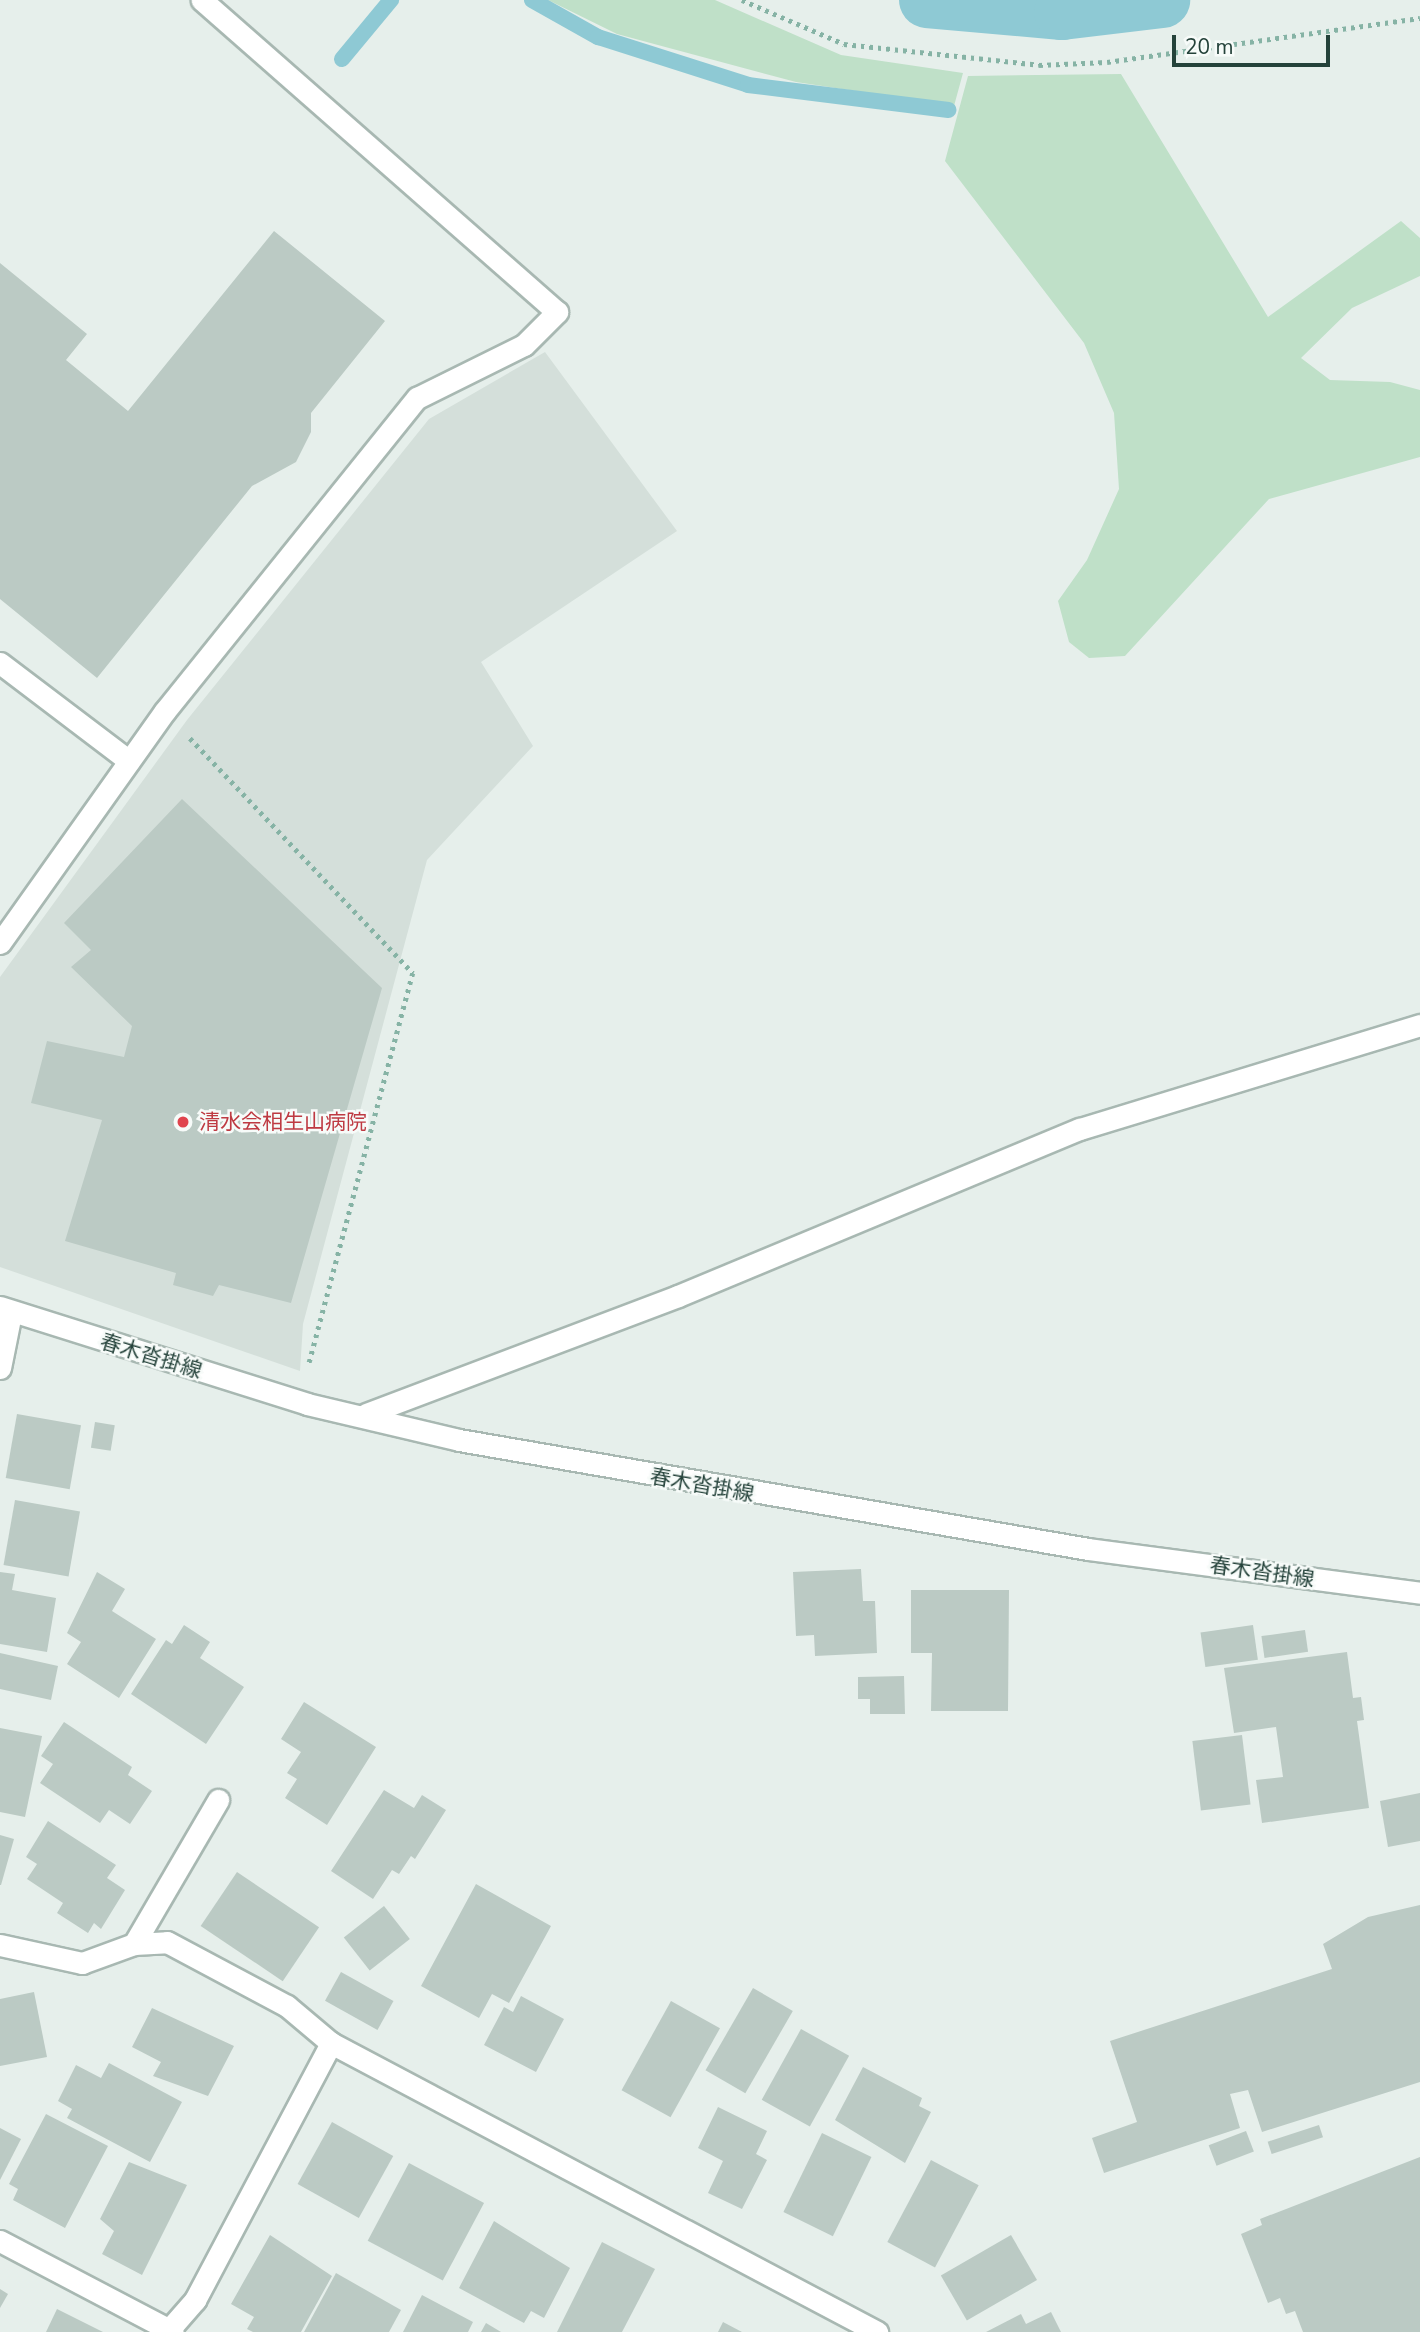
<!DOCTYPE html>
<meta charset="utf-8">
<style>
body{margin:0}
#map{position:relative;width:1420px;height:2332px;overflow:hidden;background:#e6efeb;font-family:"Nunito Sans","Noto Sans JP",sans-serif}
div>[style]{position:absolute}
.built>*{inset:0;background:#d4dfda}
.green>*{inset:0;background:#bfe0c8}
.stream>*{height:16px;margin:-8px;padding:0 8px;transform-origin:8px;border-radius:8px;background:#8ec9d4}
.canal>*{height:56px;margin:-28px;padding:0 28px;transform-origin:28px;border-radius:28px;background:#8ec9d4}
.building>*{inset:0;background:#bbcac4;transform-origin:0 0}
.path>*{height:4.5px;margin-top:-2.25px;transform-origin:0;background:repeating-linear-gradient(90deg,#86b3a5 0 3.5px,transparent 0 8.5px)}
.roads{filter:drop-shadow(2px 0 #a8b8b2) drop-shadow(-2px 0 #a8b8b2) drop-shadow(0 2px #a8b8b2) drop-shadow(0 -2px #a8b8b2)}
.street>*{height:21px;margin:-10.5px;padding:0 10.5px;transform-origin:10.5px;border-radius:10.5px;background:#fff}
.secondary>*{height:21px;margin:-10.5px;padding:0 10.5px;transform-origin:10.5px;border-radius:10.5px;background:#fff}
.dots>*{width:19px;height:19px;translate:-50% -50%;box-sizing:border-box;border:4px solid #f7fbf9;border-radius:50%}
span{translate:-50% -50%;white-space:nowrap;text-align:center;line-height:1.15;-webkit-text-stroke:5px #f7fbf9;paint-order:stroke}
.health-label{font-size:21px;color:#be3a42}
.left{translate:0 -50%;text-align:left}
.street-label{font-size:21px;color:#24423a}
.scale{position:absolute;left:1172px;top:35px;width:158px;height:32px;box-sizing:border-box;border:4px solid #24423a;border-top:0;padding-left:9px;font-size:21px;line-height:24px;white-space:nowrap;color:#24423a;-webkit-text-stroke:5px #f7fbf9;paint-order:stroke}
</style>
<div id="map">
<div class="built">
<div style="clip-path:polygon(545px 352px,677px 531px,481px 662px,533px 746px,427px 860px,303px 1324px,300px 1371px,0 1267px,0 977px,187px 720px,429px 419px)"></div>
</div>
<div class="green">
<div style="clip-path:polygon(548px 0,715px 0,841px 55px,963px 73px,954px 106px,796px 82px,617px 34px)"></div>
<div style="clip-path:polygon(1121px 74px,1268px 317px,1401px 221px,1420px 238px,1420px 276px,1352px 308px,1301px 358px,1330px 380px,1390px 382px,1420px 390px,1420px 457px,1269px 499px,1125px 656px,1089px 658px,1069px 642px,1058px 601px,1087px 560px,1119px 489px,1114px 413px,1084px 343px,945px 161px,968px 76px)"></div>
</div>
<div class="stream">
<div style="left:532px;top:0;width:76px;rotate:29.3deg"></div>
<div style="left:598px;top:37px;width:157px;rotate:17.7deg"></div>
<div style="left:748px;top:85px;width:202px;rotate:7.1deg"></div>
<div style="left:342px;top:59px;width:77px;rotate:-50.3deg"></div>
</div>
<div class="canal">
<div style="left:927px;top:0;width:136px;rotate:5.1deg"></div>
<div style="left:1062px;top:12px;width:101px;rotate:-6.8deg"></div>
</div>
<div class="building">
<div style="clip-path:polygon(274px 231px,385px 321px,311px 413px,311px 432px,296px 462px,252px 486px,97px 678px,0 599px,0 263px,87px 334px,66px 360px,128px 411px)"></div>
<div style="clip-path:polygon(182px 799px,382px 988px,291px 1303px,219px 1285px,213px 1296px,173px 1285px,176px 1273px,65px 1241px,102px 1120px,31px 1103px,47px 1041px,124px 1057px,132px 1026px,71px 967px,91px 950px,64px 923px)"></div>
<div style="left:17px;top:1414px;width:65px;height:65px;rotate:10deg"></div>
<div style="left:95px;top:1422px;width:20px;height:26px;rotate:9deg"></div>
<div style="left:15px;top:1500px;width:66px;height:66px;rotate:10deg"></div>
<div style="clip-path:polygon(861px 1569px,863px 1601px,875px 1601px,877px 1653px,815px 1656px,814px 1635px,796px 1636px,793px 1572px)"></div>
<div style="clip-path:polygon(0 1572px,15px 1574px,12px 1590px,56px 1598px,47px 1652px,0 1644px)"></div>
<div style="clip-path:polygon(97px 1572px,125px 1589px,112px 1611px,156px 1639px,119px 1698px,67px 1664px,81px 1642px,67px 1633px)"></div>
<div style="clip-path:polygon(911px 1590px,1009px 1590px,1008px 1711px,931px 1711px,932px 1653px,911px 1653px)"></div>
<div style="clip-path:polygon(184px 1625px,210px 1642px,200px 1658px,244px 1687px,206px 1744px,131px 1694px,166px 1640px,172px 1644px)"></div>
<div style="left:1253px;top:1625px;width:35px;height:53px;rotate:82deg"></div>
<div style="left:1305px;top:1630px;width:22px;height:44px;rotate:82deg"></div>
<div style="clip-path:polygon(1347px 1652px,1353px 1698px,1361px 1697px,1364px 1720px,1357px 1721px,1369px 1808px,1262px 1823px,1256px 1780px,1283px 1777px,1276px 1727px,1234px 1733px,1224px 1668px)"></div>
<div style="clip-path:polygon(0 1653px,58px 1666px,51px 1700px,0 1689px)"></div>
<div style="clip-path:polygon(904px 1676px,905px 1714px,870px 1714px,870px 1699px,858px 1699px,858px 1677px)"></div>
<div style="clip-path:polygon(304px 1702px,376px 1747px,327px 1825px,285px 1798px,297px 1779px,287px 1773px,301px 1752px,281px 1739px)"></div>
<div style="clip-path:polygon(64px 1722px,132px 1767px,128px 1775px,152px 1791px,130px 1824px,109px 1810px,100px 1823px,40px 1783px,53px 1764px,41px 1756px)"></div>
<div style="clip-path:polygon(0 1728px,42px 1736px,25px 1817px,0 1812px)"></div>
<div style="left:1242px;top:1735px;width:70px;height:50px;rotate:83deg"></div>
<div style="clip-path:polygon(384px 1790px,414px 1808px,422px 1795px,446px 1810px,415px 1859px,411px 1856px,399px 1874px,392px 1870px,373px 1899px,331px 1871px)"></div>
<div style="clip-path:polygon(1420px 1793px,1420px 1841px,1388px 1847px,1380px 1801px)"></div>
<div style="clip-path:polygon(48px 1821px,116px 1865px,107px 1878px,125px 1890px,101px 1929px,94px 1923px,88px 1933px,57px 1913px,63px 1903px,27px 1879px,37px 1864px,26px 1857px)"></div>
<div style="clip-path:polygon(0 1835px,14px 1839px,1px 1885px,0 1885px)"></div>
<div style="left:237px;top:1872px;width:99px;height:65px;rotate:34deg"></div>
<div style="clip-path:polygon(476px 1884px,551px 1926px,509px 2003px,492px 1994px,479px 2018px,421px 1986px)"></div>
<div style="clip-path:polygon(1420px 1905px,1420px 2082px,1262px 2132px,1248px 2090px,1230px 2094px,1240px 2128px,1104px 2173px,1092px 2138px,1137px 2122px,1110px 2041px,1332px 1969px,1323px 1944px,1368px 1917px)"></div>
<div style="left:384px;top:1906px;width:42px;height:51px;rotate:52deg"></div>
<div style="left:341px;top:1972px;width:60px;height:33px;rotate:29deg"></div>
<div style="left:753px;top:1988px;width:46px;height:95px;rotate:30deg"></div>
<div style="clip-path:polygon(34px 1992px,47px 2057px,0 2066px,0 1999px)"></div>
<div style="clip-path:polygon(521px 1996px,564px 2019px,536px 2072px,484px 2045px,504px 2007px,513px 2012px)"></div>
<div style="left:671px;top:2001px;width:56px;height:102px;rotate:29deg"></div>
<div style="clip-path:polygon(152px 2008px,234px 2046px,208px 2096px,153px 2076px,161px 2062px,132px 2047px)"></div>
<div style="left:801px;top:2029px;width:55px;height:81px;rotate:29deg"></div>
<div style="clip-path:polygon(109px 2063px,182px 2102px,150px 2162px,67px 2118px,72px 2109px,58px 2101px,76px 2065px,101px 2078px)"></div>
<div style="clip-path:polygon(863px 2067px,922px 2098px,919px 2106px,931px 2112px,905px 2163px,835px 2120px)"></div>
<div style="clip-path:polygon(718px 2107px,767px 2131px,756px 2154px,767px 2160px,742px 2209px,708px 2193px,723px 2161px,698px 2148px)"></div>
<div style="clip-path:polygon(46px 2114px,108px 2146px,65px 2228px,13px 2200px,18px 2189px,9px 2184px)"></div>
<div style="left:332px;top:2122px;width:70px;height:71px;rotate:29deg"></div>
<div style="left:1319px;top:2125px;width:13px;height:54px;rotate:72deg"></div>
<div style="clip-path:polygon(0 2128px,21px 2139px,0 2180px)"></div>
<div style="left:1246px;top:2131px;width:22px;height:40px;rotate:69deg"></div>
<div style="left:822px;top:2133px;width:55px;height:88px;rotate:26deg"></div>
<div style="clip-path:polygon(1420px 2157px,1420px 2332px,1303px 2332px,1295px 2311px,1286px 2314px,1280px 2298px,1268px 2303px,1241px 2234px,1262px 2225px,1260px 2219px)"></div>
<div style="left:931px;top:2160px;width:54px;height:93px;rotate:28deg"></div>
<div style="clip-path:polygon(129px 2162px,187px 2185px,142px 2275px,102px 2254px,114px 2231px,100px 2219px)"></div>
<div style="left:409px;top:2163px;width:85px;height:88px;rotate:28deg"></div>
<div style="clip-path:polygon(494px 2221px,570px 2268px,544px 2318px,531px 2311px,524px 2323px,459px 2288px)"></div>
<div style="clip-path:polygon(270px 2235px,332px 2276px,301px 2332px,253px 2332px,247px 2329px,254px 2317px,231px 2304px)"></div>
<div style="left:1011px;top:2235px;width:52px;height:81px;rotate:60deg"></div>
<div style="clip-path:polygon(602px 2242px,655px 2269px,622px 2332px,557px 2332px)"></div>
<div style="clip-path:polygon(336px 2273px,401px 2310px,389px 2332px,304px 2332px)"></div>
<div style="clip-path:polygon(0 2289px,8px 2294px,0 2308px)"></div>
<div style="clip-path:polygon(422px 2295px,473px 2322px,468px 2332px,403px 2332px)"></div>
<div style="clip-path:polygon(57px 2309px,103px 2332px,46px 2332px)"></div>
<div style="clip-path:polygon(1051px 2312px,1061px 2332px,986px 2332px,1021px 2314px,1026px 2324px)"></div>
<div style="clip-path:polygon(723px 2322px,742px 2332px,718px 2332px)"></div>
<div style="clip-path:polygon(486px 2323px,501px 2332px,481px 2332px)"></div>
</div>
<div class="path">
<div style="left:742px;top:0;width:111px;rotate:23.3deg"></div>
<div style="left:844px;top:44px;width:196px;rotate:6.1deg"></div>
<div style="left:1039px;top:65px;width:68px;rotate:-2.5deg"></div>
<div style="left:1107px;top:62px;width:316px;rotate:-8deg"></div>
<div style="left:190px;top:738px;width:324px;rotate:46.5deg"></div>
<div style="left:413px;top:973px;width:406px;rotate:104.9deg"></div>
</div>
<div class="roads">
<div class="street">
<div style="left:0;top:663px;width:162px;rotate:37.2deg"></div>
<div style="left:0;top:943px;width:285px;rotate:-54.6deg"></div>
<div style="left:165px;top:711px;width:402px;rotate:-51.2deg"></div>
<div style="left:417px;top:398px;width:119px;rotate:-26.4deg"></div>
<div style="left:524px;top:345px;width:47px;rotate:-45deg"></div>
<div style="left:557px;top:312px;width:473px;rotate:-138.7deg"></div>
<div style="left:0;top:1368px;width:56px;rotate:-78.7deg"></div>
<div style="left:366px;top:1414px;width:334px;rotate:-20.7deg"></div>
<div style="left:678px;top:1296px;width:435px;rotate:-22.6deg"></div>
<div style="left:1080px;top:1129px;width:356px;rotate:-17deg"></div>
<div style="left:134px;top:1944px;width:167px;rotate:-59.7deg"></div>
<div style="left:0;top:1945px;width:84px;rotate:12.4deg"></div>
<div style="left:82px;top:1963px;width:55px;rotate:-20.1deg"></div>
<div style="left:134px;top:1944px;width:33px;rotate:-3deg"></div>
<div style="left:167px;top:1942px;width:136px;rotate:28.1deg"></div>
<div style="left:287px;top:2006px;width:57px;rotate:40.1deg"></div>
<div style="left:0;top:2241px;width:195px;rotate:27.7deg"></div>
<div style="left:167px;top:2332px;width:43px;rotate:-48.8deg"></div>
<div style="left:195px;top:2300px;width:291px;rotate:-62.1deg"></div>
<div style="left:331px;top:2043px;width:618px;rotate:27.89deg"></div>
</div>
<div class="secondary">
<div style="left:0;top:1307px;width:322px;rotate:17.5deg"></div>
<div style="left:307px;top:1404px;width:156px;rotate:13.3deg"></div>
<div style="left:459px;top:1440px;width:638px;rotate:9.83deg"></div>
<div style="left:1088px;top:1549px;width:335px;rotate:7.5deg"></div>
</div>
</div>
<div class="dots">
<div style="left:183px;top:1122px;background:#e0444e"></div>
</div>
<div class="health-label">
<span class="left" style="left:199px;top:1122px">清水会相生山病院</span>
</div>
<div class="street-label">
<span style="left:151px;top:1356px;rotate:17deg">春木沓掛線</span>
<span style="left:702px;top:1485px;rotate:10deg">春木沓掛線</span>
<span style="left:1262px;top:1572px;rotate:8deg">春木沓掛線</span>
</div>
<div class="scale">20 m</div>
</div>
